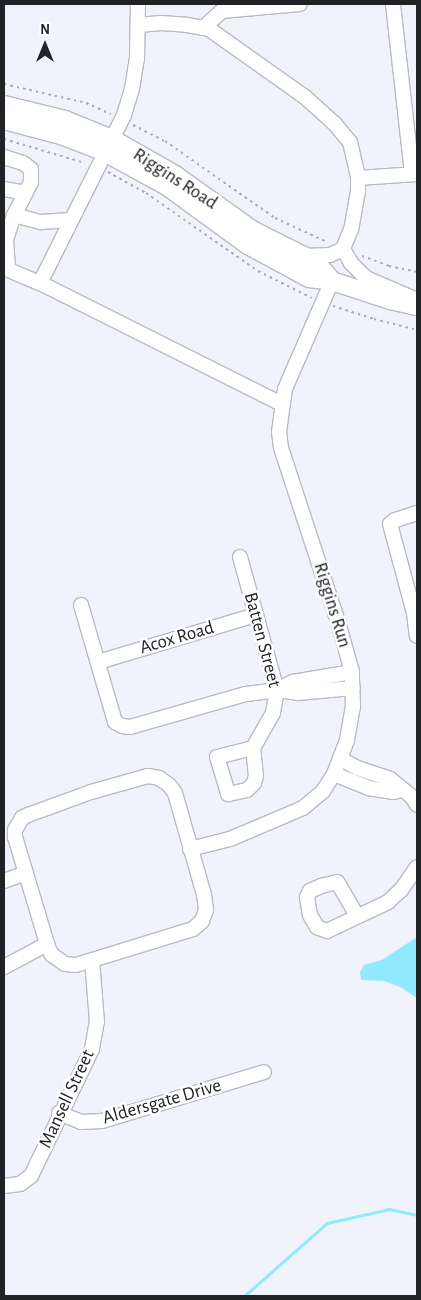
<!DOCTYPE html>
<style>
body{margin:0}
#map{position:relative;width:421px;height:1300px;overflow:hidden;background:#f1f3fc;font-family:"Alegreya Sans",sans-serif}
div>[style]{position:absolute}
.water>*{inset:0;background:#90e9fd}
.stream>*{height:3px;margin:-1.5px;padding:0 1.5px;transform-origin:1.5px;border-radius:1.5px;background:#90e9fd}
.path>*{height:2px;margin-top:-1px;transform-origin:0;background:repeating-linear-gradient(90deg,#aaabb2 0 2.5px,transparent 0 6.5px)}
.roads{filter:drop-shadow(1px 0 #b9bbc3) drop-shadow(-1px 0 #b9bbc3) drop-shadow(0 1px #b9bbc3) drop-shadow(0 -1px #b9bbc3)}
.minor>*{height:14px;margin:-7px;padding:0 7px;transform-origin:7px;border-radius:7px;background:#fff}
.major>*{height:18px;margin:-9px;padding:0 9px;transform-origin:9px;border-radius:9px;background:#fff}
span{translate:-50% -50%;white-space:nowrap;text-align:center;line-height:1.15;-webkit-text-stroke:5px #fff;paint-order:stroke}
.street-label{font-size:19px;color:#212225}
.frame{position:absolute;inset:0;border:5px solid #212225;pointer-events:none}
.north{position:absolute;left:20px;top:20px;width:50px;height:50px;-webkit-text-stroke:4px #fff;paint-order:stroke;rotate:0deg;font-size:14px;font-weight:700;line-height:20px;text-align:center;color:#212225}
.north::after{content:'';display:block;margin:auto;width:18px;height:22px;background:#212225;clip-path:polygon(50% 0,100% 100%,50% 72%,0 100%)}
</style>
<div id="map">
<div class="water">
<div style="clip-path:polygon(417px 937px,417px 998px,400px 987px,384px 981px,361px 980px,360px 972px,364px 965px,382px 960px)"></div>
</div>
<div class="stream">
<div style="left:244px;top:1296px;width:111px;rotate:-41.3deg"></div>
<div style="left:327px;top:1223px;width:64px;rotate:-12.7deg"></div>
<div style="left:389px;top:1209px;width:29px;rotate:12deg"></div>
</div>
<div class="path">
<div style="left:4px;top:84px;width:84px;rotate:13deg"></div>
<div style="left:86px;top:103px;width:27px;rotate:24deg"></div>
<div style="left:133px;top:125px;width:36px;rotate:27deg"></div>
<div style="left:165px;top:141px;width:134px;rotate:35deg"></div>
<div style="left:275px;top:218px;width:57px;rotate:24.8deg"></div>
<div style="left:4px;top:139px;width:84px;rotate:16.5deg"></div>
<div style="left:108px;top:172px;width:43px;rotate:28.9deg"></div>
<div style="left:146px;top:193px;width:136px;rotate:34.9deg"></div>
<div style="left:258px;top:271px;width:60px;rotate:26.6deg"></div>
<div style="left:362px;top:256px;width:29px;rotate:20deg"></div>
<div style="left:389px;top:266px;width:29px;rotate:12deg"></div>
<div style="left:333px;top:306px;width:43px;rotate:17.6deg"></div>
<div style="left:374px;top:319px;width:44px;rotate:14.3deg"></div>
</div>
<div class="roads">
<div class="minor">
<div style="left:393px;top:4px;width:171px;rotate:83.6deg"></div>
<div style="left:139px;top:25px;width:22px;rotate:-5deg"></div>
<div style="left:161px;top:23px;width:26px;rotate:4deg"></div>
<div style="left:187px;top:25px;width:22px;rotate:10deg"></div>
<div style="left:209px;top:29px;width:118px;rotate:35.3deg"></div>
<div style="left:305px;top:97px;width:39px;rotate:42deg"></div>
<div style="left:334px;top:123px;width:25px;rotate:50deg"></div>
<div style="left:350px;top:142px;width:37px;rotate:77deg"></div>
<div style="left:358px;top:178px;width:13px;rotate:90deg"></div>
<div style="left:358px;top:191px;width:39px;rotate:100deg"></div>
<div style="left:351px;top:229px;width:22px;rotate:112deg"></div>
<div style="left:343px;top:249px;width:14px;rotate:155deg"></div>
<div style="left:330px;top:255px;width:25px;rotate:178deg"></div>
<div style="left:203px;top:28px;width:25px;rotate:-42deg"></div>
<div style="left:222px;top:11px;width:78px;rotate:-5.1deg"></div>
<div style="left:4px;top:157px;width:20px;rotate:18deg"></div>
<div style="left:23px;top:163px;width:10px;rotate:37deg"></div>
<div style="left:31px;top:169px;width:13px;rotate:90deg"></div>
<div style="left:31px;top:182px;width:37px;rotate:117deg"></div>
<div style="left:14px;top:215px;width:25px;rotate:108deg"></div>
<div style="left:6px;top:239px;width:31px;rotate:86deg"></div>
<div style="left:358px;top:178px;width:59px;rotate:-3.9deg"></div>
<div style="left:4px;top:189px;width:22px;rotate:10deg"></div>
<div style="left:14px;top:215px;width:28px;rotate:15deg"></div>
<div style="left:41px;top:222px;width:29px;rotate:-4deg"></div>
<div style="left:343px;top:249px;width:16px;rotate:60deg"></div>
<div style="left:351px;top:263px;width:21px;rotate:45deg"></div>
<div style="left:366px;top:278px;width:56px;rotate:23.3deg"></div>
<div style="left:4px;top:268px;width:39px;rotate:23deg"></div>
<div style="left:40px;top:283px;width:271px;rotate:26.6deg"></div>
<div style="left:40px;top:283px;width:188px;rotate:-63.4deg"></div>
<div style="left:124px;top:115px;width:27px;rotate:-73deg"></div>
<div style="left:132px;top:89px;width:30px;rotate:-81deg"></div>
<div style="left:137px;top:59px;width:55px;rotate:-89deg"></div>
<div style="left:417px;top:513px;width:23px;rotate:162deg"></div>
<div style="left:395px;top:520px;width:6px;rotate:141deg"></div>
<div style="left:390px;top:524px;width:92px;rotate:74.9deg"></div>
<div style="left:414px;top:613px;width:23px;rotate:83deg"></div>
<div style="left:240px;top:557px;width:138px;rotate:74.5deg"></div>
<div style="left:277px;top:690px;width:23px;rotate:100deg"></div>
<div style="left:273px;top:713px;width:40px;rotate:119.7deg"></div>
<div style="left:253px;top:748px;width:37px;rotate:166deg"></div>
<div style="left:217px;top:757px;width:39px;rotate:73deg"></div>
<div style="left:228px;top:794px;width:19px;rotate:-12deg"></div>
<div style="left:247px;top:790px;width:10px;rotate:-45deg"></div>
<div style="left:254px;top:783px;width:7px;rotate:-74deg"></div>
<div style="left:256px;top:776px;width:28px;rotate:-96deg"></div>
<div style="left:81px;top:605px;width:122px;rotate:73.8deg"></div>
<div style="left:115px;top:722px;width:8px;rotate:30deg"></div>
<div style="left:122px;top:726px;width:8px;rotate:7deg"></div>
<div style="left:130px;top:727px;width:121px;rotate:-15.9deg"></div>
<div style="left:246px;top:694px;width:31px;rotate:-7deg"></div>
<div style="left:277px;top:690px;width:21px;rotate:8deg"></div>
<div style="left:298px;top:693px;width:55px;rotate:-5.2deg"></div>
<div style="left:98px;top:662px;width:165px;rotate:-16.6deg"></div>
<div style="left:277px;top:690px;width:18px;rotate:-27deg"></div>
<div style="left:293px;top:682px;width:60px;rotate:-9.6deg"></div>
<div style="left:341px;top:759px;width:18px;rotate:29deg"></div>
<div style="left:357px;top:768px;width:35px;rotate:18deg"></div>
<div style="left:390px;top:779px;width:28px;rotate:39deg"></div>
<div style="left:412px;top:797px;width:9px;rotate:58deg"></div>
<div style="left:334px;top:774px;width:37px;rotate:22deg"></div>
<div style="left:368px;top:788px;width:26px;rotate:9deg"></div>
<div style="left:394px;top:792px;width:8px;rotate:-14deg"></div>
<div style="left:148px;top:776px;width:11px;rotate:10deg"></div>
<div style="left:159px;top:778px;width:12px;rotate:35deg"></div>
<div style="left:169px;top:785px;width:10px;rotate:53deg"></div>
<div style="left:175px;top:793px;width:106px;rotate:74.1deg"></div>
<div style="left:204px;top:895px;width:15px;rotate:82deg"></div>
<div style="left:206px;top:910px;width:12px;rotate:110deg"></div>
<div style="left:202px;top:921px;width:12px;rotate:138deg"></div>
<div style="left:193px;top:929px;width:122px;rotate:162.9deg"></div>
<div style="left:76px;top:965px;width:11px;rotate:-175deg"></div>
<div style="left:65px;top:964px;width:16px;rotate:-145deg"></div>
<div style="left:52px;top:955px;width:9px;rotate:-117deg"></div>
<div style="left:48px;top:947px;width:115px;rotate:-106.7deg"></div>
<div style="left:15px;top:837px;width:7px;rotate:-90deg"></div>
<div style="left:15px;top:830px;width:14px;rotate:-60deg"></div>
<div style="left:22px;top:818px;width:7px;rotate:-27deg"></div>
<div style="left:28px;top:815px;width:67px;rotate:-20.1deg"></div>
<div style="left:91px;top:792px;width:59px;rotate:-15.7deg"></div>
<div style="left:190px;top:849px;width:41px;rotate:-14deg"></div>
<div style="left:230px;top:839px;width:79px;rotate:-23deg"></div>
<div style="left:303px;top:808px;width:26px;rotate:-40deg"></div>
<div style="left:323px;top:791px;width:20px;rotate:-57deg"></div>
<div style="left:334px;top:774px;width:36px;rotate:-69deg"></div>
<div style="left:347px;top:740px;width:34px;rotate:-80deg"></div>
<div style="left:353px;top:707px;width:35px;rotate:-92deg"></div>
<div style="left:352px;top:672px;width:52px;rotate:-105.6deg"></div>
<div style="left:338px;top:622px;width:183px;rotate:-108.1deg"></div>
<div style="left:281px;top:448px;width:16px;rotate:-97deg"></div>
<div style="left:279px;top:432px;width:43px;rotate:-82.1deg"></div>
<div style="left:285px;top:389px;width:118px;rotate:-66.5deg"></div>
<div style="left:4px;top:881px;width:23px;rotate:-20deg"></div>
<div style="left:357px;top:916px;width:39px;rotate:-120deg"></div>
<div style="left:337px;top:882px;width:16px;rotate:166deg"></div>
<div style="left:321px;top:886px;width:12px;rotate:156deg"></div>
<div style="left:310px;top:891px;width:7px;rotate:117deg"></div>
<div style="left:307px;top:897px;width:18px;rotate:81deg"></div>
<div style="left:310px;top:915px;width:14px;rotate:60deg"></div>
<div style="left:317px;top:927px;width:11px;rotate:22deg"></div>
<div style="left:327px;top:931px;width:68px;rotate:-25.4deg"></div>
<div style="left:388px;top:902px;width:18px;rotate:-43deg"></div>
<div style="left:401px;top:890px;width:28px;rotate:-55deg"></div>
<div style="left:4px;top:967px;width:49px;rotate:-28.1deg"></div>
<div style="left:59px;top:1113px;width:24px;rotate:22deg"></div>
<div style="left:81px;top:1122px;width:21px;rotate:-3deg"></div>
<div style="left:102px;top:1121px;width:169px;rotate:-16.8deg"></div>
<div style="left:4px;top:1186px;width:16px;rotate:-7deg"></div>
<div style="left:20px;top:1184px;width:14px;rotate:-36deg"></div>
<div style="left:31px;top:1176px;width:141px;rotate:-64.3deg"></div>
<div style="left:92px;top:1049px;width:27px;rotate:-80deg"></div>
<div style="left:97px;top:1022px;width:62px;rotate:-94.6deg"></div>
</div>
<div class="major">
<div style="left:4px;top:105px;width:63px;rotate:13.8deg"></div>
<div style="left:65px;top:120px;width:51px;rotate:22deg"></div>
<div style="left:112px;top:139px;width:73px;rotate:29.7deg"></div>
<div style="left:175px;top:175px;width:95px;rotate:35.5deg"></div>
<div style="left:252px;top:230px;width:72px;rotate:26.6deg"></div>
<div style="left:316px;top:262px;width:25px;rotate:50deg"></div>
<div style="left:4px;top:120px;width:59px;rotate:14.7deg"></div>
<div style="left:61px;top:135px;width:45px;rotate:20.9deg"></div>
<div style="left:103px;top:151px;width:73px;rotate:28.7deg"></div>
<div style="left:167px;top:186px;width:100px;rotate:36.1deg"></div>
<div style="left:248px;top:245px;width:69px;rotate:28.4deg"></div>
<div style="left:309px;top:278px;width:23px;rotate:7deg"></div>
<div style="left:332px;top:281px;width:61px;rotate:18.1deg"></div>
<div style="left:390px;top:300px;width:28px;rotate:13deg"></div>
</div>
</div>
<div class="street-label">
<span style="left:175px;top:179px;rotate:33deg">Riggins Road</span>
<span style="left:332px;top:605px;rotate:73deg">Riggins Run</span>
<span style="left:177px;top:638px;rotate:-16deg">Acox Road</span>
<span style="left:262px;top:640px;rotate:75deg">Batten Street</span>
<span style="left:67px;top:1099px;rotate:-65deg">Mansell Street</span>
<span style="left:162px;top:1102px;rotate:-16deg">Aldersgate Drive</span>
</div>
<div class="frame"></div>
<div class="north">N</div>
</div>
